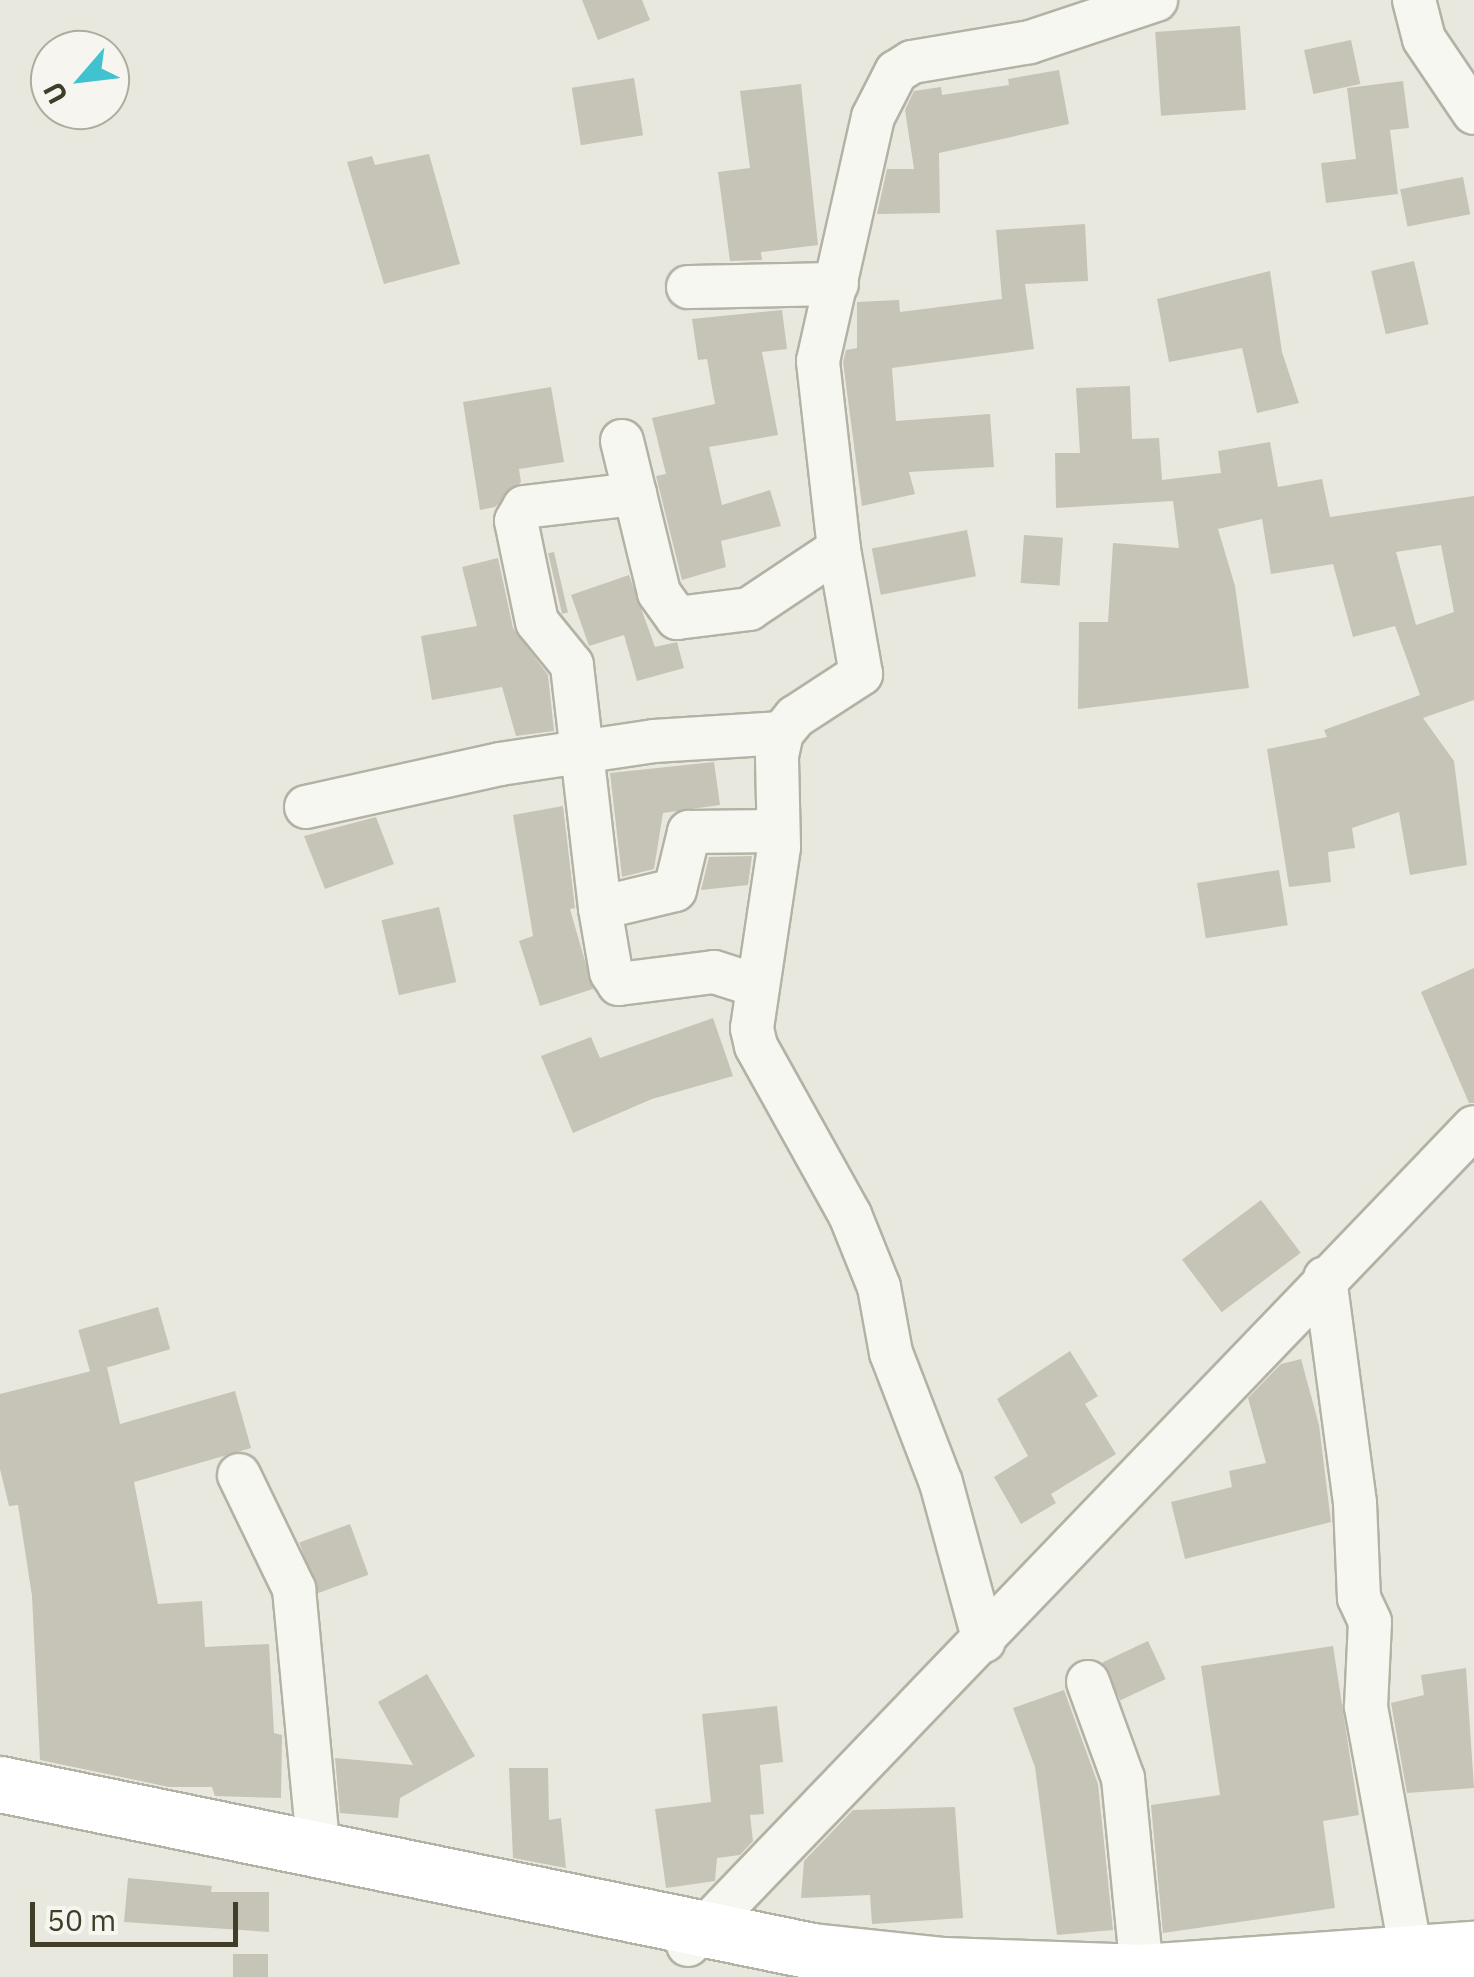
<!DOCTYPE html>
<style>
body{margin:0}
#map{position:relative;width:1474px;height:1977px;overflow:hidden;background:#e9e8df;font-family:"IBM Plex Sans",sans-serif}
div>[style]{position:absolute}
.building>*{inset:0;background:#c6c4b6;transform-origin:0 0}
.roads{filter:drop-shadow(2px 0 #b3b2a4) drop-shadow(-2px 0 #b3b2a4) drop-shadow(0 2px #b3b2a4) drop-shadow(0 -2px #b3b2a4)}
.minor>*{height:42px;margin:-21px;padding:0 21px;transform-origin:21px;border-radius:21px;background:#f7f7f2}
.highway>*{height:55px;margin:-27.5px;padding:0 27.5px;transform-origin:27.5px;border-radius:27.5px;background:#fff}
span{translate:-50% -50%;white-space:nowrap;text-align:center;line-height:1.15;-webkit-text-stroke:8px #f6f5ef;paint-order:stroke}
.north{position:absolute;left:30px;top:30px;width:100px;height:100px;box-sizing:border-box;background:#f6f5ef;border:2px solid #adac9f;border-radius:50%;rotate:242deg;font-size:28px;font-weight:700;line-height:40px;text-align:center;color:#403e28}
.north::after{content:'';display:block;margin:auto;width:35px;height:45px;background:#41c2d1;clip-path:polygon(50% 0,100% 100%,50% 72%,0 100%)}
.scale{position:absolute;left:30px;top:1902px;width:208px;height:45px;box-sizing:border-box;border:5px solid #403e28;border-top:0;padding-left:12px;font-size:30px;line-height:35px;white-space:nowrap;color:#403e28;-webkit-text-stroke:8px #f6f5ef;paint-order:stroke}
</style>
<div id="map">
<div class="building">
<div style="clip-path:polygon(582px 0,642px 0,650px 20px,598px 40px)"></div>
<div style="left:1240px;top:26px;width:84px;height:85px;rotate:86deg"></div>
<div style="left:1351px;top:40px;width:45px;height:48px;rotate:78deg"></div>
<div style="clip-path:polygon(1059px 70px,1069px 124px,939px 153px,940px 213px,877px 214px,887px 169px,914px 169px,905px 110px,914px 91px,941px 87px,942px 95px,1009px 85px,1008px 79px)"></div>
<div style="left:634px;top:78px;width:58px;height:63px;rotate:81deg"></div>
<div style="clip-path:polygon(1403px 81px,1409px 128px,1390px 130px,1398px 194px,1326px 203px,1321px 163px,1356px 159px,1347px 88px)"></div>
<div style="clip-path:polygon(801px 84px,818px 245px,761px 252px,762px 260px,730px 261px,718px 172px,750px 168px,740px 91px)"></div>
<div style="clip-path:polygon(429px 154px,460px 264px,384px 284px,347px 162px,372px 156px,375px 165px)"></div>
<div style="left:1463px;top:177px;width:38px;height:64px;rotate:79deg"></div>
<div style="clip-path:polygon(1085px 224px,1088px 281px,1025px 284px,1034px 349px,892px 368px,896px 421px,990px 414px,994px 467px,909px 472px,915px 494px,862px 506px,843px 362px,846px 350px,857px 348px,857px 302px,899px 300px,900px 312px,1002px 299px,996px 230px)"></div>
<div style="left:1414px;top:261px;width:65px;height:44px;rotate:77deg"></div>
<div style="clip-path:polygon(1270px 271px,1282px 352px,1299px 403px,1257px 413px,1242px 348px,1169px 362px,1157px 299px)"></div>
<div style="clip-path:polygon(782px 310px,787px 349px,762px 352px,778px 435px,709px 447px,722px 505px,770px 490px,781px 526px,721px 541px,726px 567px,682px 580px,656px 476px,666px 474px,652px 418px,715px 404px,707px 359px,698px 360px,692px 319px)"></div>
<div style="clip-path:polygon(evenodd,1130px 386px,1132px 439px,1159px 438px,1162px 480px,1221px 473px,1218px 451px,1270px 442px,1278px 487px,1322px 479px,1330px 517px,1474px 496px,1474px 700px,1423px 718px,1454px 761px,1467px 865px,1410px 875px,1399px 812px,1352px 828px,1355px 848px,1328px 852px,1331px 882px,1289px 887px,1267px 749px,1327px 737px,1324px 730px,1420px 695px,1395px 626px,1353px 637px,1333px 564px,1271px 574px,1262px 519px,1218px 529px,1235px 586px,1249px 688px,1078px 709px,1079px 622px,1108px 622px,1113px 543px,1179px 548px,1173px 501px,1056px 508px,1055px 453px,1080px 453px,1076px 388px,1130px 386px,1441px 545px,1454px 612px,1416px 625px,1396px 552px,1441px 545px)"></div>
<div style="clip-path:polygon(551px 387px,564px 462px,519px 469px,521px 482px,495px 507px,480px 510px,463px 402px)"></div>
<div style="left:967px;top:530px;width:47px;height:97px;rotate:79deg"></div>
<div style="left:1024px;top:535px;width:39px;height:48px;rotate:4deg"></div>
<div style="left:554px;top:552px;width:62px;height:6px;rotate:77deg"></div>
<div style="clip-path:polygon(498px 558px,513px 628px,548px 675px,554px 731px,516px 736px,502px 687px,432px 700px,421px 636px,477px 626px,462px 567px)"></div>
<div style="clip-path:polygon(629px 575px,655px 647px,677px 642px,684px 668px,637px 681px,624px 635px,589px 646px,571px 595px)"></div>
<div style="clip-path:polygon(714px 762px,720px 805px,663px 813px,654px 869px,622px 877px,610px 773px)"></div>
<div style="clip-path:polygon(563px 806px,575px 908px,570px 909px,593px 989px,540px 1006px,519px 941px,533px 936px,513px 815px)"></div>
<div style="clip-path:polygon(376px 817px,394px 864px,325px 889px,304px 836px)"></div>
<div style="clip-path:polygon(752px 856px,748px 885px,701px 890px,709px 857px)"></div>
<div style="left:1279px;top:870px;width:56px;height:83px;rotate:81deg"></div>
<div style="left:439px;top:907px;width:77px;height:59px;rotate:77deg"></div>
<div style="clip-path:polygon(1474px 968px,1474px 1103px,1469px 1103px,1421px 992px)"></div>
<div style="clip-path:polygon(713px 1018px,733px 1076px,652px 1099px,573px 1133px,541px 1056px,591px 1037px,600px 1058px)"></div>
<div style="left:1261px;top:1200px;width:66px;height:99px;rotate:53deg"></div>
<div style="left:158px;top:1307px;width:44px;height:83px;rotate:74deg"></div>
<div style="clip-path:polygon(1070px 1351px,1098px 1396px,1085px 1404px,1116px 1454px,1051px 1494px,1056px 1503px,1021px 1524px,994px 1477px,1028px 1456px,997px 1399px)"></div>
<div style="clip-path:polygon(1301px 1359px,1319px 1425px,1331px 1522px,1185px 1559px,1171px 1502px,1232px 1487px,1229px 1471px,1266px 1463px,1248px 1398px,1281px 1364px)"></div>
<div style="clip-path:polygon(107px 1367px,120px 1424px,235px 1391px,251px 1448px,134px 1482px,158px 1604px,202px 1601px,205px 1647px,269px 1644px,274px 1733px,282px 1735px,281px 1798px,215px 1796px,212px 1787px,169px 1787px,40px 1760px,32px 1596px,18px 1505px,9px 1506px,0 1469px,0 1394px)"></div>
<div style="left:350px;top:1524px;width:54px;height:54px;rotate:70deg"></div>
<div style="left:1148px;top:1641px;width:42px;height:50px;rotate:65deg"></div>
<div style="clip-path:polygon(1333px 1646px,1359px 1815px,1323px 1821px,1335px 1908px,1163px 1933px,1151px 1805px,1220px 1795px,1201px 1666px)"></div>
<div style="clip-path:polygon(1466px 1668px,1474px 1788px,1407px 1793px,1391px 1703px,1424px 1695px,1421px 1675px)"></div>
<div style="clip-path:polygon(427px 1674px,475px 1756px,400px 1798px,398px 1818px,340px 1813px,335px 1758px,413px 1765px,378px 1702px)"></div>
<div style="clip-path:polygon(1064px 1690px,1098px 1784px,1113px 1930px,1057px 1935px,1035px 1767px,1013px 1708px)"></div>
<div style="clip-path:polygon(777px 1706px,783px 1762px,760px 1765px,764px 1814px,750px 1815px,753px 1841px,740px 1855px,717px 1858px,715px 1881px,666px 1888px,655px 1809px,711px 1802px,702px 1714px)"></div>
<div style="clip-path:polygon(509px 1768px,548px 1768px,549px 1820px,561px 1818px,566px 1868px,513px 1858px)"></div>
<div style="clip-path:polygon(955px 1807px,963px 1918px,872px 1924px,870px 1895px,801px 1898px,804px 1861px,853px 1810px)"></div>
<div style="clip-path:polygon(128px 1878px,212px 1886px,211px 1892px,269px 1892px,269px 1932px,124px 1922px)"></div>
<div style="left:268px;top:1954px;width:23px;height:35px;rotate:90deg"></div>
</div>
<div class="roads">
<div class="minor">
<div style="left:1414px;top:0;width:40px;rotate:75.6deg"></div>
<div style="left:1424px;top:39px;width:89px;rotate:56deg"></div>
<div style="left:688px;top:287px;width:149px;rotate:-1.2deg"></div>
<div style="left:622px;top:441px;width:156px;rotate:76.3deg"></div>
<div style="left:659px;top:593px;width:31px;rotate:54deg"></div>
<div style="left:677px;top:618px;width:73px;rotate:-7.1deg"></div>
<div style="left:749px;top:609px;width:108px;rotate:-33.7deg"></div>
<div style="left:306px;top:807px;width:199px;rotate:-12.5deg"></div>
<div style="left:500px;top:764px;width:156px;rotate:-8.5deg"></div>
<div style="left:654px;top:741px;width:128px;rotate:-3.6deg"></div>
<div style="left:600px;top:908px;width:245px;rotate:-96.6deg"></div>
<div style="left:572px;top:665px;width:55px;rotate:-129.1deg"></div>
<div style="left:537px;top:622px;width:103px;rotate:-101.7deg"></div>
<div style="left:516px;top:521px;width:16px;rotate:-60deg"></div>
<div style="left:524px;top:507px;width:112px;rotate:-6.7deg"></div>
<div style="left:758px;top:986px;width:46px;rotate:-162.3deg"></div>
<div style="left:714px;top:972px;width:96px;rotate:172.8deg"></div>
<div style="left:619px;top:984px;width:14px;rotate:-124deg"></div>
<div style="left:611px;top:972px;width:65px;rotate:-99.8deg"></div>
<div style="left:600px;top:908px;width:77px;rotate:-13.5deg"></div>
<div style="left:675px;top:890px;width:60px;rotate:-76.4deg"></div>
<div style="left:689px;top:832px;width:89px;rotate:-0.6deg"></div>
<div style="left:1325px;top:1278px;width:227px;rotate:82.4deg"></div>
<div style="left:1355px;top:1503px;width:95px;rotate:87.6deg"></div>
<div style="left:1359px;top:1598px;width:26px;rotate:65deg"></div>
<div style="left:1370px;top:1622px;width:85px;rotate:92.7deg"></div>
<div style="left:1366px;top:1707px;width:254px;rotate:79.6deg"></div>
<div style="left:239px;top:1475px;width:127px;rotate:64.2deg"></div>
<div style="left:294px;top:1589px;width:257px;rotate:84.6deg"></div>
<div style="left:984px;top:1641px;width:164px;rotate:-105.2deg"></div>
<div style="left:941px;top:1483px;width:139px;rotate:-111deg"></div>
<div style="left:891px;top:1353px;width:67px;rotate:-100.3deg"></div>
<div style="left:879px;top:1287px;width:78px;rotate:-111.9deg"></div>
<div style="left:850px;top:1215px;width:193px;rotate:-119.1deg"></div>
<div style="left:756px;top:1046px;width:18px;rotate:-103deg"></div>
<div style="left:752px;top:1028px;width:183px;rotate:-81.5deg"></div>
<div style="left:779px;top:847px;width:91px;rotate:-91.3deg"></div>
<div style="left:777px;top:756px;width:24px;rotate:-78deg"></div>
<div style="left:782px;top:733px;width:21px;rotate:-51deg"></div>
<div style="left:795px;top:717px;width:79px;rotate:-33.1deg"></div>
<div style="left:861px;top:674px;width:127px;rotate:-100deg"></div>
<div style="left:839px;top:549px;width:189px;rotate:-96.4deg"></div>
<div style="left:818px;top:361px;width:250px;rotate:-77.3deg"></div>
<div style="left:873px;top:117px;width:51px;rotate:-62.9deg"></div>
<div style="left:896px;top:72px;width:19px;rotate:-32deg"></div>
<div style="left:912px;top:62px;width:120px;rotate:-9.6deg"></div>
<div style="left:1030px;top:42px;width:133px;rotate:-18.4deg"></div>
<div style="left:1088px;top:1682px;width:102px;rotate:70deg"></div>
<div style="left:1123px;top:1778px;width:195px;rotate:84.4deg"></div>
<div style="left:688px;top:1945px;width:1134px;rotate:-46.14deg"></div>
</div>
<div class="highway">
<div style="left:0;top:1784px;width:829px;rotate:11.62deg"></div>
<div style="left:812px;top:1951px;width:132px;rotate:6.1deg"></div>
<div style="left:943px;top:1965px;width:199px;rotate:2deg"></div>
<div style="left:1142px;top:1972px;width:333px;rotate:-4deg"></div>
</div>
</div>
<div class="north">U</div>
<div class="scale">50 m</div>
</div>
